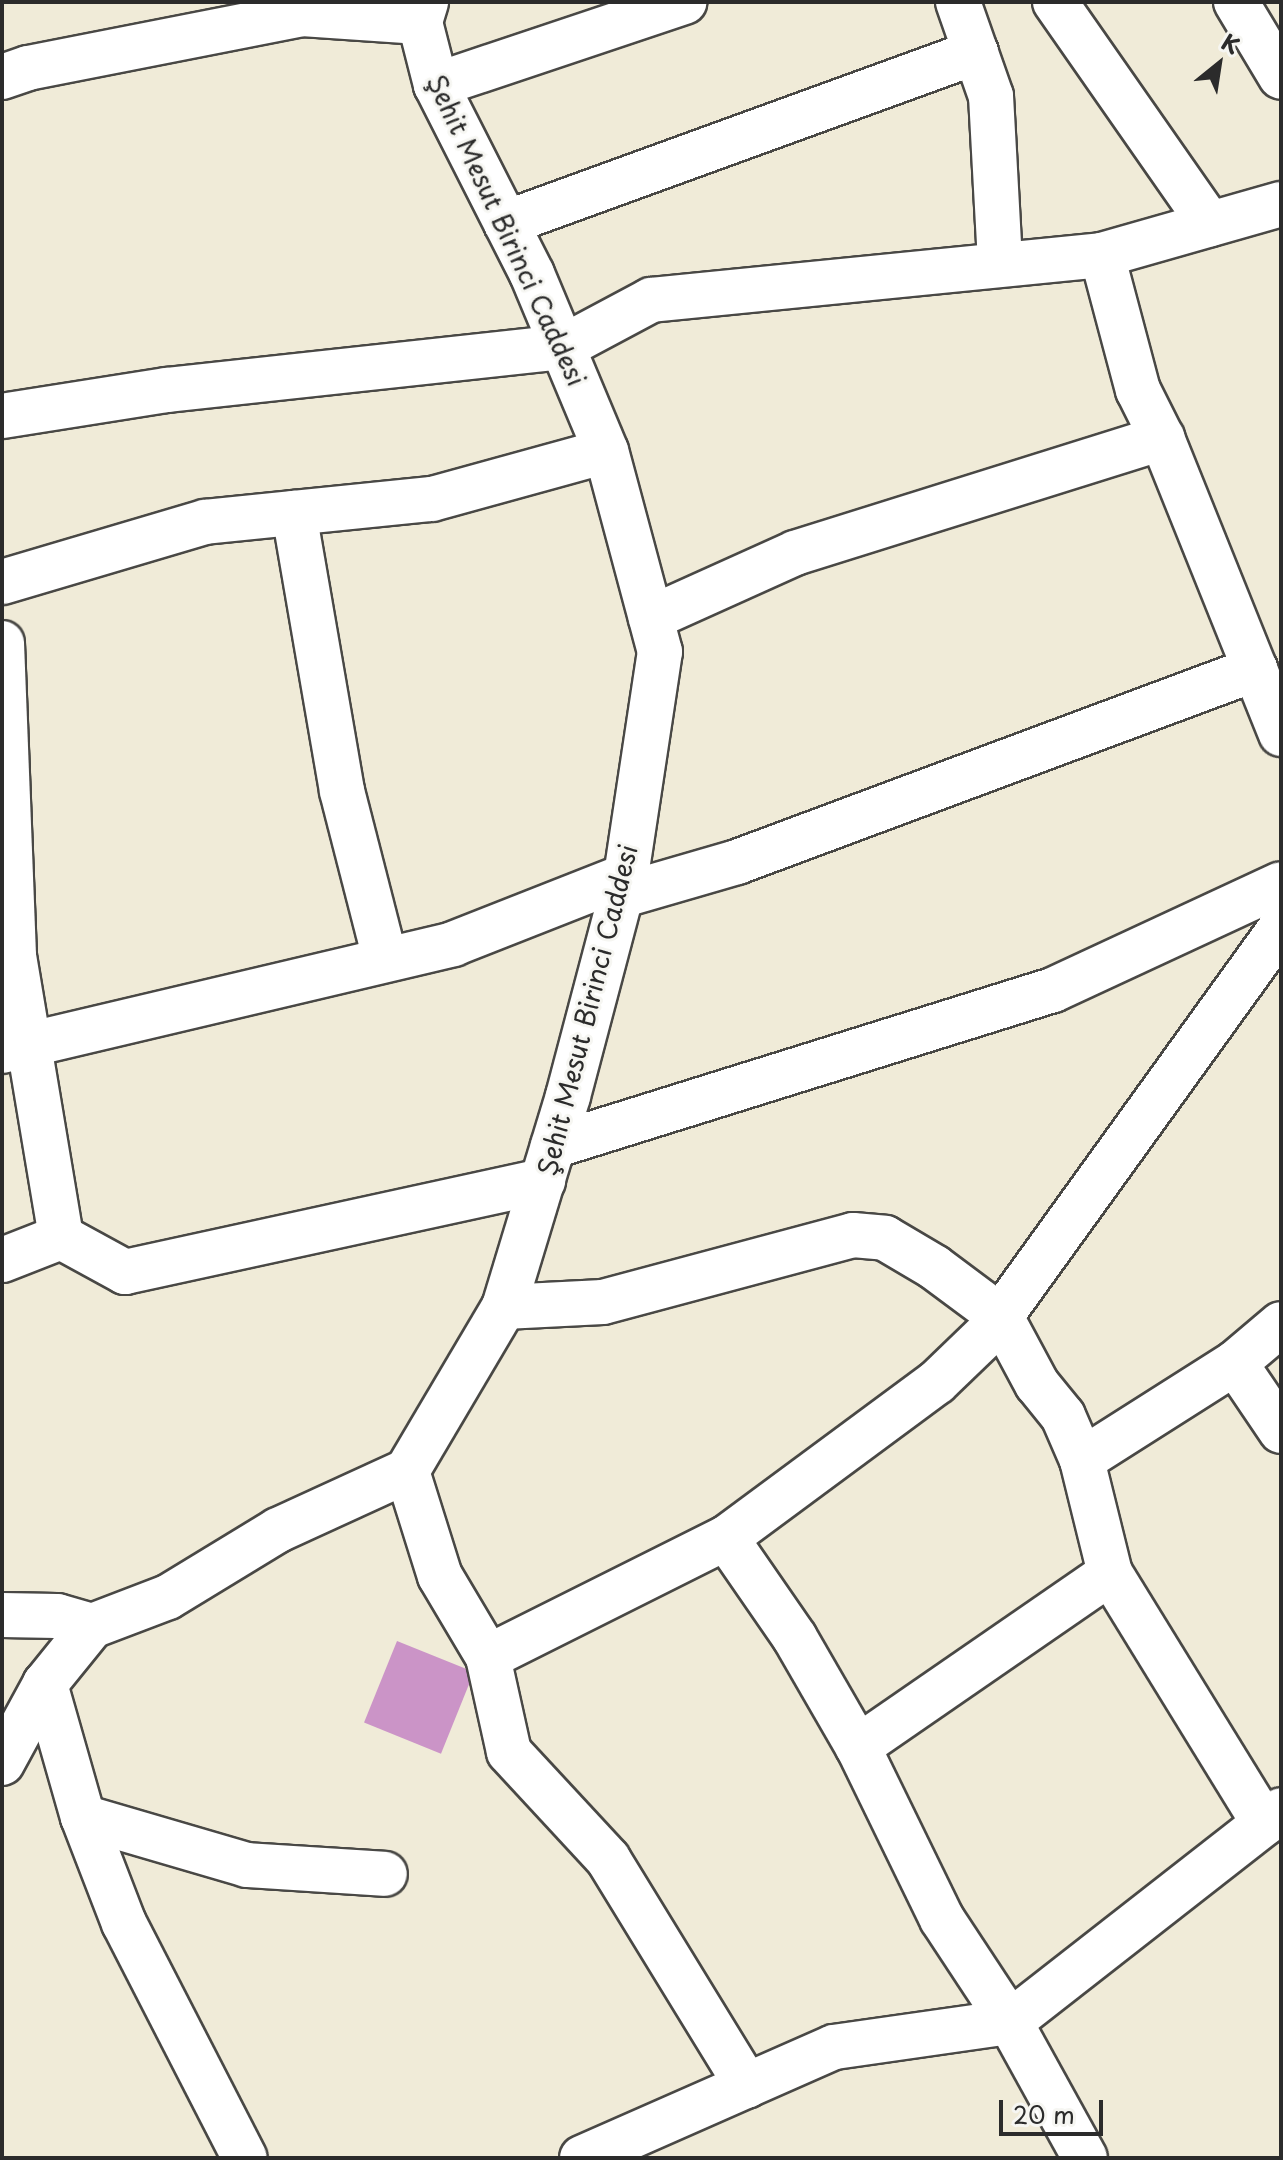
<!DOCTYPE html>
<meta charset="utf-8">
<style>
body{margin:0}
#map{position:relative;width:1283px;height:2160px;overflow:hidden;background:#f0ebd8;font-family:"Playpen Sans",sans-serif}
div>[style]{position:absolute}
.building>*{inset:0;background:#cb94c7;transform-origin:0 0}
.roads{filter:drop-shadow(2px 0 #494845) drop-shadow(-2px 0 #494845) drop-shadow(0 2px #494845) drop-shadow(0 -2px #494845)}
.minor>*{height:44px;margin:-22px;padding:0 22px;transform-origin:22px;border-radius:22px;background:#fff}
.major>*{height:44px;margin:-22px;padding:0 22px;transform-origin:22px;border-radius:22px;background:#fff}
span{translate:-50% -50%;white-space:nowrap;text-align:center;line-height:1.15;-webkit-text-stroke:6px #f6f6f2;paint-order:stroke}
.street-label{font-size:26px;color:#2b2b2b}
.frame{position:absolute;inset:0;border:4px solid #2b2b2b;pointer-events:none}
.north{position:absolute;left:1179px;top:24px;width:80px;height:80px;-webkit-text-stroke:6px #f6f6f2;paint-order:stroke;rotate:30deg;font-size:22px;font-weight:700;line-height:32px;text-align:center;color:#2b2b2b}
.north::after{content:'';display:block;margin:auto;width:28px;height:36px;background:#2b2b2b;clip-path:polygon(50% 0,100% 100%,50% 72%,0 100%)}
.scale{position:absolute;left:999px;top:2100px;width:104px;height:36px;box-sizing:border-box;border:4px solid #2b2b2b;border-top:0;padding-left:10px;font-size:24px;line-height:28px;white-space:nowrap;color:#2b2b2b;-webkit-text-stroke:6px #f6f6f2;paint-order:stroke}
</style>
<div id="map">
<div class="building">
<div style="left:397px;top:1641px;width:83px;height:88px;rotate:22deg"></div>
</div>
<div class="roads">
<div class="minor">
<div style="left:958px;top:2px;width:100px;rotate:70.7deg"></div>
<div style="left:991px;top:96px;width:167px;rotate:86.9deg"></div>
<div style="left:1055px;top:2px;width:271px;rotate:55.1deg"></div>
<div style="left:1236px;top:2px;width:87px;rotate:59deg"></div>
<div style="left:2px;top:77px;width:28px;rotate:-19deg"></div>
<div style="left:28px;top:68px;width:279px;rotate:-11.1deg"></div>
<div style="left:302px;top:14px;width:118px;rotate:3.9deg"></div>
<div style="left:436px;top:85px;width:262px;rotate:-18.5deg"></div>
<div style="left:506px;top:223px;width:500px;rotate:-19.99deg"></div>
<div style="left:1102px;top:255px;width:140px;rotate:75.1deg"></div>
<div style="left:1138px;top:390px;width:54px;rotate:63.4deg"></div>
<div style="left:1162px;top:438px;width:319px;rotate:68.1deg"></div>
<div style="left:2px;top:416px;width:167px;rotate:-9deg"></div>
<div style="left:167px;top:390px;width:398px;rotate:-6.2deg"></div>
<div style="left:563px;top:347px;width:100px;rotate:-28.1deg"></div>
<div style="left:651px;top:300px;width:453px;rotate:-5.7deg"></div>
<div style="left:1102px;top:255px;width:186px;rotate:-15.9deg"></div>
<div style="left:294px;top:513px;width:282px;rotate:80.2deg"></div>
<div style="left:342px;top:791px;width:173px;rotate:75.6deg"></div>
<div style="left:2px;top:582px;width:212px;rotate:-16.5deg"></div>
<div style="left:205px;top:522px;width:228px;rotate:-5.8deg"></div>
<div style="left:432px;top:499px;width:180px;rotate:-15.4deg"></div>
<div style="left:651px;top:618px;width:158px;rotate:-24.3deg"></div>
<div style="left:795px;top:553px;width:385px;rotate:-17.4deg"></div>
<div style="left:2px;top:643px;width:313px;rotate:87.8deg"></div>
<div style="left:14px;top:956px;width:285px;rotate:80.5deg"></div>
<div style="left:61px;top:1237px;width:63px;rotate:158.7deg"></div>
<div style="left:620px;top:896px;width:122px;rotate:-16.2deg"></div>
<div style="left:737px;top:862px;width:553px;rotate:-20.43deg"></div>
<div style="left:2px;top:1051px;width:464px;rotate:-13.3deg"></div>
<div style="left:453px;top:944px;width:186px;rotate:-21.5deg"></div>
<div style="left:553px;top:1146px;width:524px;rotate:-17.33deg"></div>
<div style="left:1053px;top:990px;width:251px;rotate:-24.9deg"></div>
<div style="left:61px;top:1237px;width:73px;rotate:28.7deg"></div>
<div style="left:125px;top:1272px;width:428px;rotate:-12.3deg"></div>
<div style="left:504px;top:1307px;width:99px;rotate:-2.9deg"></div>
<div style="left:603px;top:1302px;width:259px;rotate:-15deg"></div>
<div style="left:853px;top:1235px;width:32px;rotate:5deg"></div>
<div style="left:885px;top:1238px;width:57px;rotate:30.6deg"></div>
<div style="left:934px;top:1267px;width:84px;rotate:36.7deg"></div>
<div style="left:1001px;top:1317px;width:76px;rotate:61.8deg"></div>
<div style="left:1037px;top:1384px;width:41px;rotate:50.9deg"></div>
<div style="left:1063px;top:1416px;width:48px;rotate:66.6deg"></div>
<div style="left:1082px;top:1460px;width:116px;rotate:76.1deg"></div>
<div style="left:1110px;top:1573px;width:294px;rotate:58.4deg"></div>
<div style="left:1235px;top:1363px;width:82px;rotate:55.9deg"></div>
<div style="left:1082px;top:1460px;width:181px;rotate:-32.4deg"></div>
<div style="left:1235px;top:1363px;width:60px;rotate:-40.3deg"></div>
<div style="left:407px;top:1471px;width:110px;rotate:72.6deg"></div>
<div style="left:440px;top:1576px;width:94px;rotate:59.3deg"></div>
<div style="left:488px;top:1657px;width:97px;rotate:77.5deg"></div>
<div style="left:509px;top:1752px;width:146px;rotate:47.2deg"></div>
<div style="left:608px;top:1859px;width:266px;rotate:58.5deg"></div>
<div style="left:726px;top:1538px;width:121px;rotate:55.4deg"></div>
<div style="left:795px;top:1638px;width:126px;rotate:60deg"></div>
<div style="left:858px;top:1747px;width:191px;rotate:64deg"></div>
<div style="left:942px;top:1919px;width:123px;rotate:56.6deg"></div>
<div style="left:1010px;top:2022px;width:155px;rotate:61.1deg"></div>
<div style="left:2px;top:1615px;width:55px;rotate:1deg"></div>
<div style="left:57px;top:1616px;width:36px;rotate:16deg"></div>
<div style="left:488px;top:1657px;width:266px;rotate:-26.6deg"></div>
<div style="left:726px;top:1538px;width:262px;rotate:-36.5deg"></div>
<div style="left:937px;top:1382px;width:74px;rotate:-43.9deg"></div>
<div style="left:990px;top:1331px;width:498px;rotate:-54.2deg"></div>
<div style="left:45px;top:1684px;width:138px;rotate:74.1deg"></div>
<div style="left:83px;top:1817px;width:114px;rotate:68.9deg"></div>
<div style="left:124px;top:1923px;width:264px;rotate:62.8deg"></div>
<div style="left:858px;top:1747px;width:306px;rotate:-34.6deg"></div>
<div style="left:83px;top:1817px;width:171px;rotate:16.3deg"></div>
<div style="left:247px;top:1865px;width:138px;rotate:3.7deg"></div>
<div style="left:582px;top:2158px;width:275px;rotate:-23.8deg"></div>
<div style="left:834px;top:2047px;width:178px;rotate:-8.1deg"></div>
<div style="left:1010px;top:2022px;width:344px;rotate:-38deg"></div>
</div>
<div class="major">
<div style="left:2px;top:1763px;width:90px;rotate:-61.4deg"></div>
<div style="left:45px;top:1684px;width:75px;rotate:-51deg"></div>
<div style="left:92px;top:1626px;width:81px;rotate:-20.9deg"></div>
<div style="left:168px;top:1597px;width:129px;rotate:-31.3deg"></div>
<div style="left:278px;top:1530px;width:142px;rotate:-24.6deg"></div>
<div style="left:407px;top:1471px;width:191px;rotate:-59.4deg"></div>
<div style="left:504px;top:1307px;width:220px;rotate:-73.1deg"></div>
<div style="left:568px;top:1096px;width:228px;rotate:-75.2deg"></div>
<div style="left:626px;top:876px;width:227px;rotate:-81.4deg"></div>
<div style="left:660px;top:652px;width:208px;rotate:-105deg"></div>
<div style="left:606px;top:451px;width:192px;rotate:-112.7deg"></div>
<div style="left:532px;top:274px;width:212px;rotate:-116.9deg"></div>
<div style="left:436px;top:85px;width:65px;rotate:-104.3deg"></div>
<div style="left:420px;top:22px;width:21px;rotate:-73deg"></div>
</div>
</div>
<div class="street-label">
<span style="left:507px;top:230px;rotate:65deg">Şehit Mesut Birinci Caddesi</span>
<span style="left:587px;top:1010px;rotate:-76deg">Şehit Mesut Birinci Caddesi</span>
</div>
<div class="frame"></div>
<div class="north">K</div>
<div class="scale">20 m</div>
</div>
